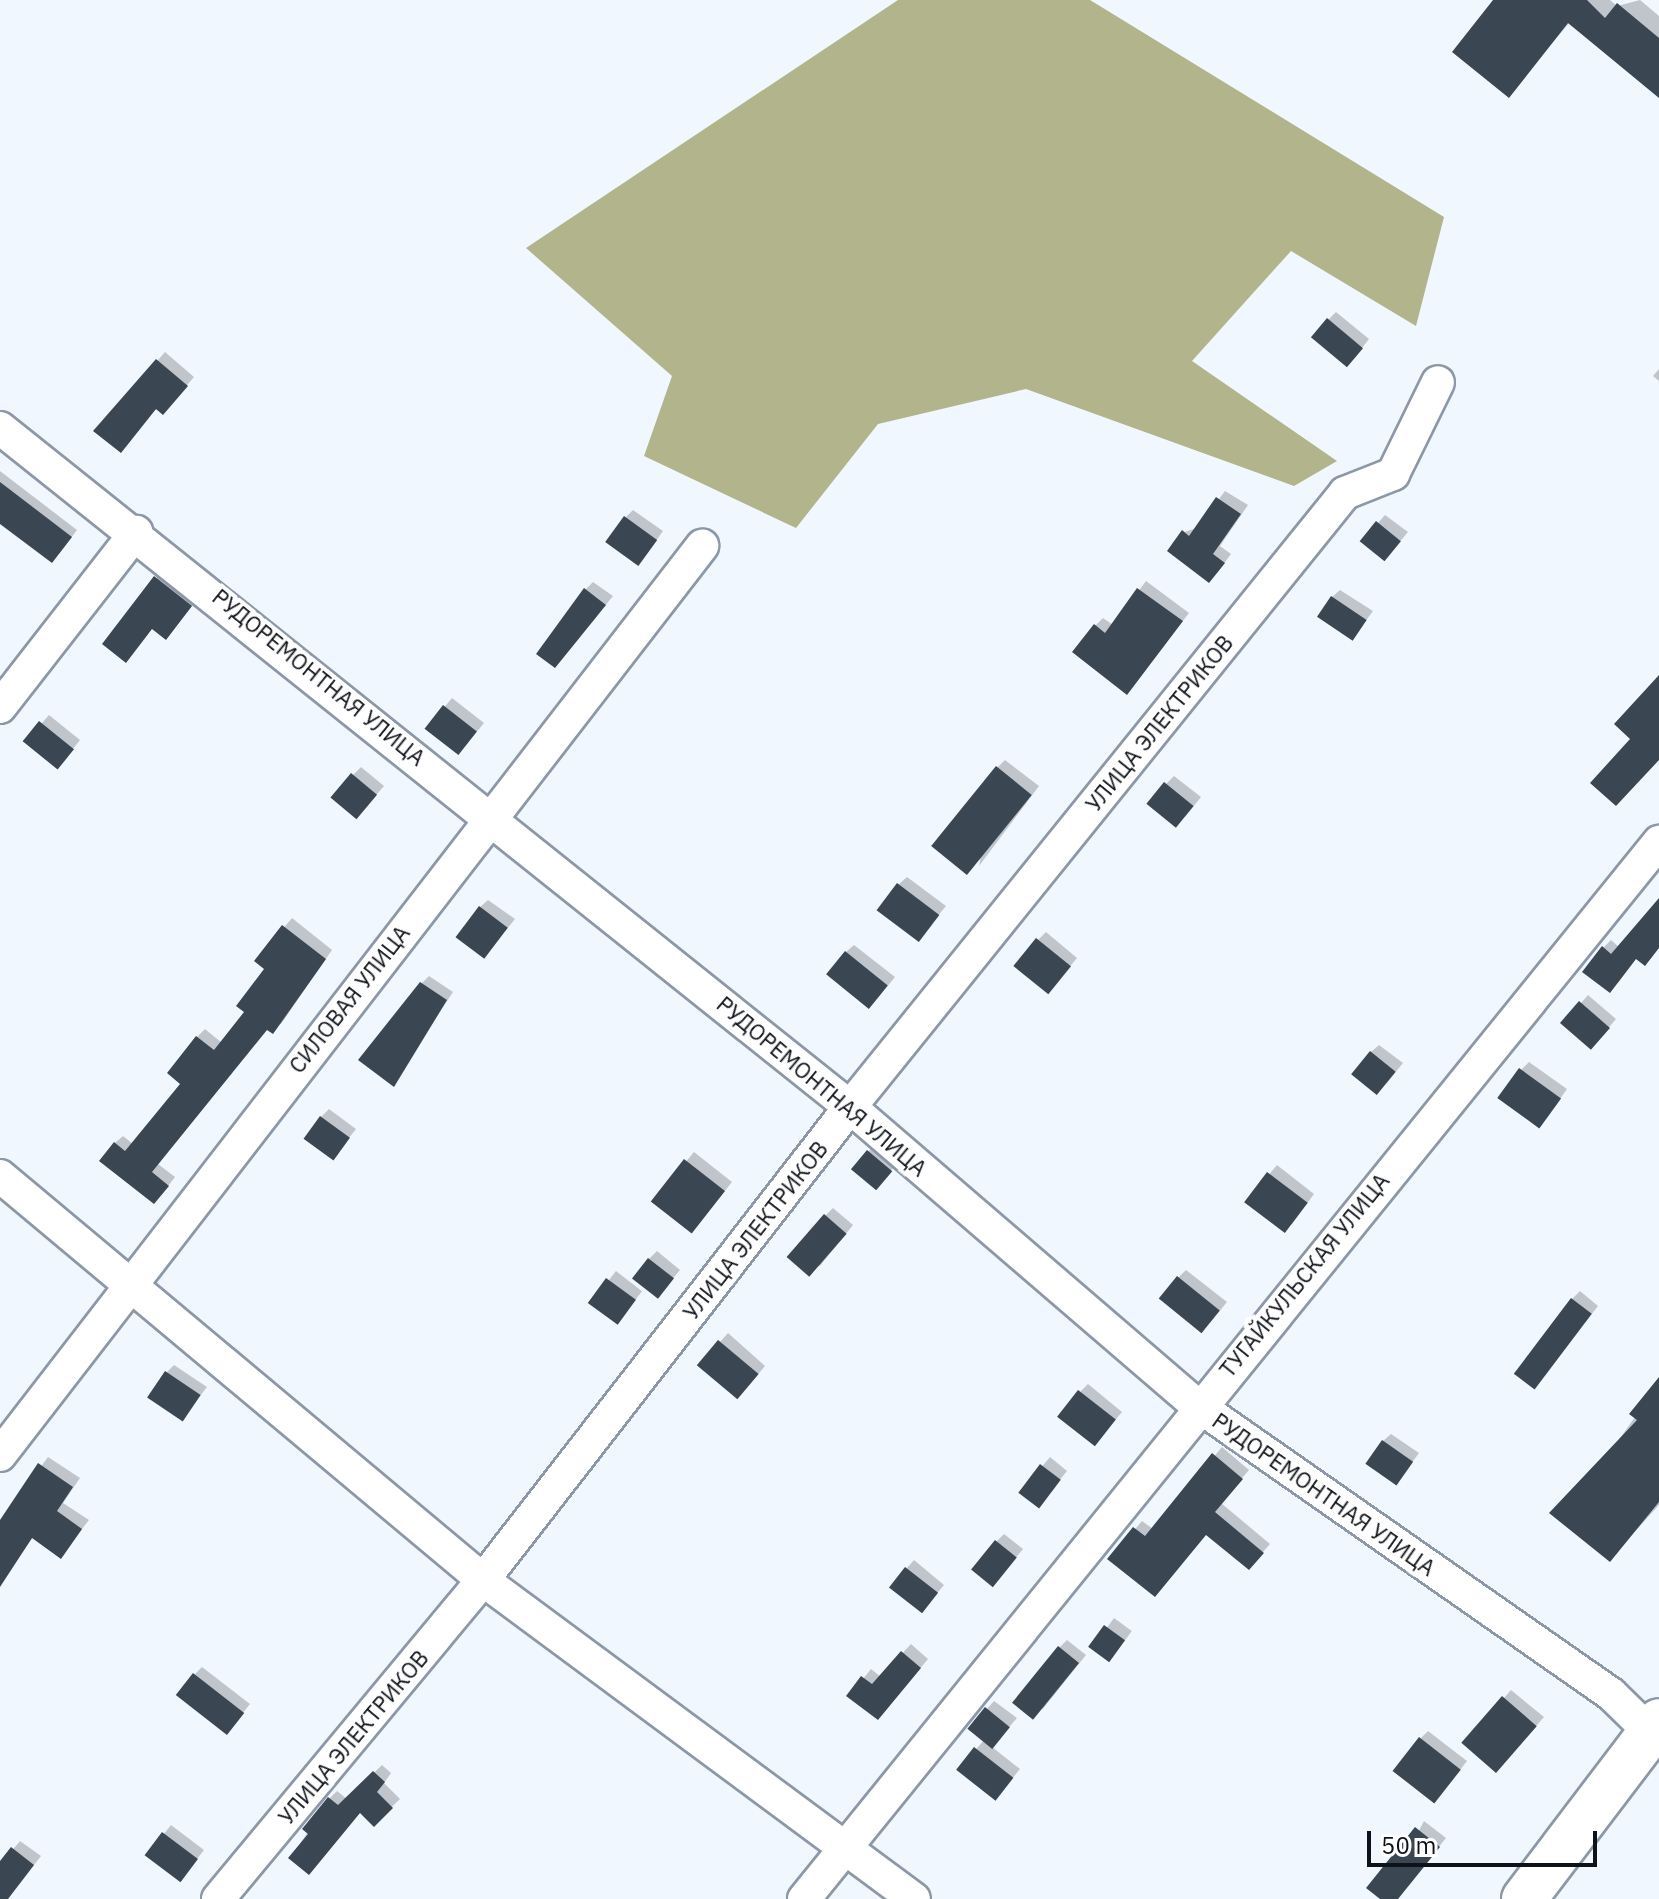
<!DOCTYPE html>
<meta charset="utf-8">
<style>
body{margin:0}
#map{position:relative;width:1659px;height:1899px;overflow:hidden;background:#f1f7fe;font-family:"IBM Plex Sans",sans-serif}
div>[style]{position:absolute}
.forest>*{inset:0;background:#b2b48b}
.shadow>*{inset:0;background:#0003;transform-origin:0 0}
.building>*{inset:0;background:#3b4653;transform-origin:0 0}
.roads{filter:drop-shadow(2px 0 #8c98a8) drop-shadow(-2px 0 #8c98a8) drop-shadow(0 2px #8c98a8) drop-shadow(0 -2px #8c98a8)}
.street>*{height:32px;margin:-16px;padding:0 16px;transform-origin:16px;border-radius:16px;background:#fff}
.secondary>*{height:44px;margin:-22px;padding:0 22px;transform-origin:22px;border-radius:22px;background:#fff}
span{translate:-50% -50%;white-space:nowrap;text-align:center;line-height:1.15;-webkit-text-stroke:8px #fff;paint-order:stroke}
.street-label{font-size:22px;color:#0e1319}
.scale{position:absolute;left:1367px;top:1831px;width:230px;height:36px;box-sizing:border-box;border:4px solid #0e1319;border-top:0;padding-left:10px;font-size:24px;line-height:28px;white-space:nowrap;color:#0e1319;-webkit-text-stroke:6px #fff;paint-order:stroke}
</style>
<div id="map">
<div class="forest">
<div style="clip-path:polygon(898px 0,1090px 0,1444px 217px,1416px 326px,1291px 251px,1192px 361px,1337px 461px,1294px 486px,1026px 389px,878px 424px,796px 528px,644px 456px,672px 376px,526px 248px)"></div>
</div>
<div class="shadow">
<div style="clip-path:polygon(1495px 0,1610px 0,1617px 6px,1640px 0,1659px 16px,1659px 95px,1570px 22px,1509px 95px)"></div>
<div style="clip-path:polygon(1336px 312px,1369px 339px,1355px 357px,1328px 320px)"></div>
<div style="clip-path:polygon(165px 352px,194px 377px,170px 405px,96px 431px)"></div>
<div style="clip-path:polygon(1659px 369px,1659px 381px,1653px 376px)"></div>
<div style="clip-path:polygon(0 471px,77px 530px,59px 554px,0 517px)"></div>
<div style="clip-path:polygon(1225px 491px,1248px 505px,1220px 546px,1231px 554px,1217px 573px,1184px 532px,1197px 528px)"></div>
<div style="clip-path:polygon(633px 510px,663px 531px,646px 555px,626px 517px)"></div>
<div style="clip-path:polygon(1385px 515px,1408px 532px,1392px 551px,1378px 523px)"></div>
<div style="clip-path:polygon(163px 569px,199px 597px,173px 629px,153px 627px,105px 644px)"></div>
<div style="clip-path:polygon(1146px 581px,1189px 613px,1127px 693px,1095px 626px,1103px 618px,1113px 625px)"></div>
<div style="clip-path:polygon(593px 582px,613px 596px,563px 658px,585px 590px)"></div>
<div style="clip-path:polygon(1340px 590px,1373px 611px,1354px 637px,1332px 597px)"></div>
<div style="clip-path:polygon(452px 698px,484px 723px,466px 745px,427px 728px)"></div>
<div style="clip-path:polygon(49px 715px,80px 740px,65px 759px,26px 741px)"></div>
<div style="clip-path:polygon(1005px 760px,1039px 786px,979px 866px,997px 768px)"></div>
<div style="clip-path:polygon(361px 767px,384px 786px,365px 808px,353px 775px)"></div>
<div style="clip-path:polygon(1174px 776px,1201px 797px,1185px 817px,1166px 784px)"></div>
<div style="clip-path:polygon(907px 877px,946px 906px,918px 940px,899px 884px)"></div>
<div style="clip-path:polygon(488px 900px,515px 919px,485px 956px,480px 907px)"></div>
<div style="clip-path:polygon(1659px 901px,1659px 947px,1637px 957px,1618px 983px,1603px 948px,1611px 940px,1619px 947px)"></div>
<div style="clip-path:polygon(292px 918px,332px 950px,281px 1024px,268px 1028px,158px 1164px,175px 1177px,162px 1194px,115px 1143px,123px 1136px,133px 1144px,183px 1083px,197px 1037px,205px 1029px,222px 1043px,247px 1012px,267px 969px,256px 961px)"></div>
<div style="clip-path:polygon(1046px 932px,1077px 958px,1056px 983px,1038px 940px)"></div>
<div style="clip-path:polygon(854px 945px,895px 977px,877px 999px,846px 952px)"></div>
<div style="clip-path:polygon(429px 976px,453px 992px,393px 1084px,421px 984px)"></div>
<div style="clip-path:polygon(1588px 995px,1616px 1019px,1599px 1039px,1581px 1003px)"></div>
<div style="clip-path:polygon(1379px 1045px,1403px 1063px,1386px 1084px,1371px 1052px)"></div>
<div style="clip-path:polygon(1529px 1062px,1567px 1089px,1547px 1117px,1521px 1070px)"></div>
<div style="clip-path:polygon(329px 1109px,356px 1129px,333px 1158px,321px 1117px)"></div>
<div style="clip-path:polygon(876px 1143px,898px 1162px,884px 1179px,854px 1168px)"></div>
<div style="clip-path:polygon(694px 1152px,732px 1182px,699px 1223px,653px 1201px)"></div>
<div style="clip-path:polygon(1277px 1165px,1314px 1194px,1292px 1224px,1246px 1202px)"></div>
<div style="clip-path:polygon(833px 1208px,853px 1225px,819px 1267px,825px 1216px)"></div>
<div style="clip-path:polygon(657px 1251px,680px 1270px,665px 1288px,649px 1259px)"></div>
<div style="clip-path:polygon(1186px 1270px,1227px 1302px,1210px 1323px,1178px 1278px)"></div>
<div style="left:616px;top:1271px;width:33px;height:41px;rotate:38deg"></div>
<div style="clip-path:polygon(1580px 1291px,1598px 1306px,1542px 1379px,1572px 1299px)"></div>
<div style="clip-path:polygon(728px 1333px,765px 1366px,745px 1390px,699px 1365px)"></div>
<div style="clip-path:polygon(174px 1365px,207px 1387px,182px 1419px,167px 1372px)"></div>
<div style="clip-path:polygon(1659px 1383px,1659px 1505px,1610px 1559px,1551px 1512px,1618px 1441px)"></div>
<div style="clip-path:polygon(1088px 1384px,1122px 1412px,1102px 1436px,1080px 1392px)"></div>
<div style="clip-path:polygon(1391px 1434px,1419px 1453px,1396px 1484px,1383px 1441px)"></div>
<div style="clip-path:polygon(1222px 1447px,1249px 1470px,1221px 1503px,1270px 1544px,1256px 1560px,1207px 1533px,1110px 1559px,1142px 1521px,1153px 1529px)"></div>
<div style="clip-path:polygon(48px 1457px,80px 1478px,63px 1503px,89px 1520px,61px 1556px,33px 1537px,0 1584px,0 1522px)"></div>
<div style="clip-path:polygon(1050px 1457px,1067px 1471px,1045px 1498px,1020px 1492px)"></div>
<div style="clip-path:polygon(1004px 1534px,1023px 1549px,1000px 1577px,997px 1541px)"></div>
<div style="clip-path:polygon(914px 1560px,944px 1585px,929px 1603px,891px 1586px)"></div>
<div style="left:1114px;top:1618px;width:22px;height:37px;rotate:36deg"></div>
<div style="clip-path:polygon(1067px 1640px,1086px 1655px,1042px 1710px,1059px 1648px)"></div>
<div style="clip-path:polygon(911px 1644px,928px 1659px,885px 1710px,849px 1696px,871px 1669px,881px 1677px)"></div>
<div style="clip-path:polygon(202px 1667px,250px 1704px,234px 1724px,195px 1674px)"></div>
<div style="clip-path:polygon(1511px 1690px,1544px 1717px,1505px 1762px,1504px 1698px)"></div>
<div style="clip-path:polygon(994px 1701px,1017px 1718px,992px 1747px,1020px 1769px,1002px 1791px,958px 1770px,985px 1739px,987px 1709px)"></div>
<div style="clip-path:polygon(1428px 1731px,1467px 1761px,1442px 1793px,1421px 1738px)"></div>
<div style="clip-path:polygon(382px 1765px,391px 1773px,384px 1783px,400px 1799px,374px 1824px,361px 1811px,291px 1858px,329px 1799px,337px 1791px,347px 1799px)"></div>
<div style="clip-path:polygon(1424px 1821px,1446px 1838px,1397px 1899px,1383px 1899px)"></div>
<div style="clip-path:polygon(171px 1825px,204px 1850px,188px 1871px,148px 1854px)"></div>
<div style="clip-path:polygon(20px 1841px,41px 1856px,20px 1883px,0 1882px,0 1865px)"></div>
</div>
<div class="building">
<div style="clip-path:polygon(1493px 0,1587px 0,1605px 18px,1617px 3px,1659px 38px,1659px 98px,1568px 23px,1509px 98px,1452px 52px)"></div>
<div style="left:1327px;top:318px;width:47px;height:25px;rotate:40deg"></div>
<div style="clip-path:polygon(156px 359px,188px 386px,163px 415px,156px 409px,121px 453px,93px 431px)"></div>
<div style="clip-path:polygon(0 482px,72px 537px,52px 563px,0 524px)"></div>
<div style="clip-path:polygon(1216px 497px,1241px 514px,1213px 554px,1225px 563px,1209px 583px,1167px 551px,1182px 530px,1189px 536px)"></div>
<div style="left:624px;top:516px;width:41px;height:32px;rotate:36deg"></div>
<div style="left:1376px;top:521px;width:32px;height:26px;rotate:39deg"></div>
<div style="clip-path:polygon(154px 576px,192px 606px,166px 640px,152px 629px,126px 663px,102px 644px)"></div>
<div style="clip-path:polygon(584px 588px,606px 605px,555px 668px,536px 654px)"></div>
<div style="clip-path:polygon(1137px 588px,1183px 621px,1127px 695px,1072px 652px,1094px 624px,1105px 633px)"></div>
<div style="left:1331px;top:596px;width:43px;height:25px;rotate:34deg"></div>
<div style="clip-path:polygon(1659px 675px,1659px 760px,1616px 806px,1590px 783px,1630px 739px,1614px 724px)"></div>
<div style="left:443px;top:705px;width:43px;height:30px;rotate:38deg"></div>
<div style="left:39px;top:721px;width:45px;height:26px;rotate:39deg"></div>
<div style="left:996px;top:766px;width:46px;height:103px;rotate:39deg"></div>
<div style="left:351px;top:773px;width:34px;height:32px;rotate:40deg"></div>
<div style="left:1164px;top:782px;width:38px;height:28px;rotate:39deg"></div>
<div style="left:897px;top:883px;width:53px;height:34px;rotate:37deg"></div>
<div style="clip-path:polygon(1659px 898px,1659px 948px,1645px 966px,1636px 959px,1610px 993px,1582px 972px,1602px 946px,1611px 954px)"></div>
<div style="left:479px;top:906px;width:36px;height:39px;rotate:37deg"></div>
<div style="clip-path:polygon(282px 925px,326px 959px,273px 1034px,267px 1030px,152px 1172px,169px 1186px,154px 1204px,99px 1161px,114px 1142px,125px 1151px,180px 1084px,167px 1073px,196px 1036px,214px 1050px,244px 1012px,236px 1006px,264px 969px,254px 961px)"></div>
<div style="left:1036px;top:938px;width:45px;height:36px;rotate:39deg"></div>
<div style="left:845px;top:951px;width:55px;height:30px;rotate:39deg"></div>
<div style="clip-path:polygon(420px 982px,447px 1000px,394px 1087px,358px 1060px)"></div>
<div style="left:1579px;top:1001px;width:41px;height:29px;rotate:41deg"></div>
<div style="left:1370px;top:1051px;width:33px;height:30px;rotate:39deg"></div>
<div style="left:1519px;top:1068px;width:52px;height:37px;rotate:36deg"></div>
<div style="left:320px;top:1116px;width:37px;height:28px;rotate:36deg"></div>
<div style="left:867px;top:1150px;width:33px;height:25px;rotate:40deg"></div>
<div style="left:684px;top:1159px;width:52px;height:54px;rotate:38deg"></div>
<div style="left:1267px;top:1172px;width:51px;height:38px;rotate:37deg"></div>
<div style="left:824px;top:1214px;width:30px;height:57px;rotate:41deg"></div>
<div style="left:648px;top:1258px;width:33px;height:26px;rotate:38deg"></div>
<div style="left:1177px;top:1276px;width:55px;height:29px;rotate:39deg"></div>
<div style="left:606px;top:1278px;width:37px;height:31px;rotate:36deg"></div>
<div style="left:1571px;top:1298px;width:26px;height:95px;rotate:37deg"></div>
<div style="left:718px;top:1340px;width:53px;height:33px;rotate:40deg"></div>
<div style="left:165px;top:1371px;width:43px;height:32px;rotate:34deg"></div>
<div style="clip-path:polygon(1659px 1377px,1659px 1502px,1610px 1562px,1549px 1513px,1637px 1420px,1629px 1414px)"></div>
<div style="left:1078px;top:1390px;width:48px;height:34px;rotate:38deg"></div>
<div style="left:1382px;top:1440px;width:38px;height:29px;rotate:35deg"></div>
<div style="clip-path:polygon(1212px 1453px,1243px 1479px,1215px 1512px,1264px 1553px,1249px 1570px,1206px 1535px,1155px 1597px,1107px 1559px,1133px 1527px,1145px 1536px)"></div>
<div style="clip-path:polygon(38px 1463px,73px 1487px,57px 1511px,82px 1529px,61px 1559px,32px 1538px,0 1587px,0 1520px)"></div>
<div style="left:1040px;top:1464px;width:26px;height:36px;rotate:37deg"></div>
<div style="left:995px;top:1540px;width:28px;height:38px;rotate:39deg"></div>
<div style="left:905px;top:1567px;width:42px;height:26px;rotate:38deg"></div>
<div style="left:1104px;top:1625px;width:26px;height:27px;rotate:36deg"></div>
<div style="left:1058px;top:1646px;width:27px;height:73px;rotate:39deg"></div>
<div style="clip-path:polygon(901px 1651px,921px 1668px,878px 1720px,846px 1696px,861px 1676px,872px 1684px)"></div>
<div style="left:193px;top:1673px;width:65px;height:28px;rotate:38deg"></div>
<div style="left:1502px;top:1696px;width:46px;height:62px;rotate:41deg"></div>
<div style="left:985px;top:1707px;width:32px;height:28px;rotate:39deg"></div>
<div style="left:1419px;top:1737px;width:53px;height:43px;rotate:38deg"></div>
<div style="left:974px;top:1747px;width:50px;height:29px;rotate:38deg"></div>
<div style="clip-path:polygon(373px 1771px,385px 1782px,377px 1792px,393px 1808px,374px 1827px,360px 1813px,309px 1875px,288px 1858px,308px 1834px,302px 1829px,328px 1797px,338px 1805px)"></div>
<div style="clip-path:polygon(1415px 1827px,1440px 1847px,1398px 1899px,1380px 1899px,1366px 1888px)"></div>
<div style="left:162px;top:1832px;width:45px;height:29px;rotate:37deg"></div>
<div style="clip-path:polygon(11px 1847px,34px 1865px,8px 1899px,0 1899px,0 1861px)"></div>
</div>
<div class="roads">
<div class="street">
<div style="left:0;top:428px;width:1088px;rotate:38.62deg"></div>
<div style="left:850px;top:1107px;width:457px;rotate:40.7deg"></div>
<div style="left:1197px;top:1405px;width:505px;rotate:34.92deg"></div>
<div style="left:1611px;top:1694px;width:54px;rotate:44.3deg"></div>
<div style="left:0;top:707px;width:222px;rotate:-52.1deg"></div>
<div style="left:0;top:1176px;width:630px;rotate:39.91deg"></div>
<div style="left:483px;top:1580px;width:536px;rotate:36.51deg"></div>
<div style="left:0;top:1455px;width:1149px;rotate:-52.32deg"></div>
<div style="left:218px;top:1899px;width:415px;rotate:-50.3deg"></div>
<div style="left:483px;top:1580px;width:599px;rotate:-52.19deg"></div>
<div style="left:850px;top:1107px;width:789px;rotate:-51.12deg"></div>
<div style="left:1345px;top:493px;width:52px;rotate:-21.6deg"></div>
<div style="left:1393px;top:474px;width:102px;rotate:-63.9deg"></div>
<div style="left:804px;top:1899px;width:1360px;rotate:-51.03deg"></div>
</div>
<div class="secondary">
<div style="left:1524px;top:1899px;width:223px;rotate:-52.8deg"></div>
</div>
</div>
<div class="street-label">
<span style="left:319px;top:677px;rotate:39deg">РУДОРЕМОНТНАЯ УЛИЦА</span>
<span style="left:1159px;top:723px;rotate:-51deg">УЛИЦА ЭЛЕКТРИКОВ</span>
<span style="left:349px;top:999px;rotate:-52deg">СИЛОВАЯ УЛИЦА</span>
<span style="left:822px;top:1086px;rotate:40deg">РУДОРЕМОНТНАЯ УЛИЦА</span>
<span style="left:755px;top:1230px;rotate:-52deg">УЛИЦА ЭЛЕКТРИКОВ</span>
<span style="left:1304px;top:1275px;rotate:-51deg">ТУГАЙКУЛЬСКАЯ УЛИЦА</span>
<span style="left:1324px;top:1494px;rotate:35deg">РУДОРЕМОНТНАЯ УЛИЦА</span>
<span style="left:353px;top:1737px;rotate:-50deg">УЛИЦА ЭЛЕКТРИКОВ</span>
</div>
<div class="scale">50 m</div>
</div>
